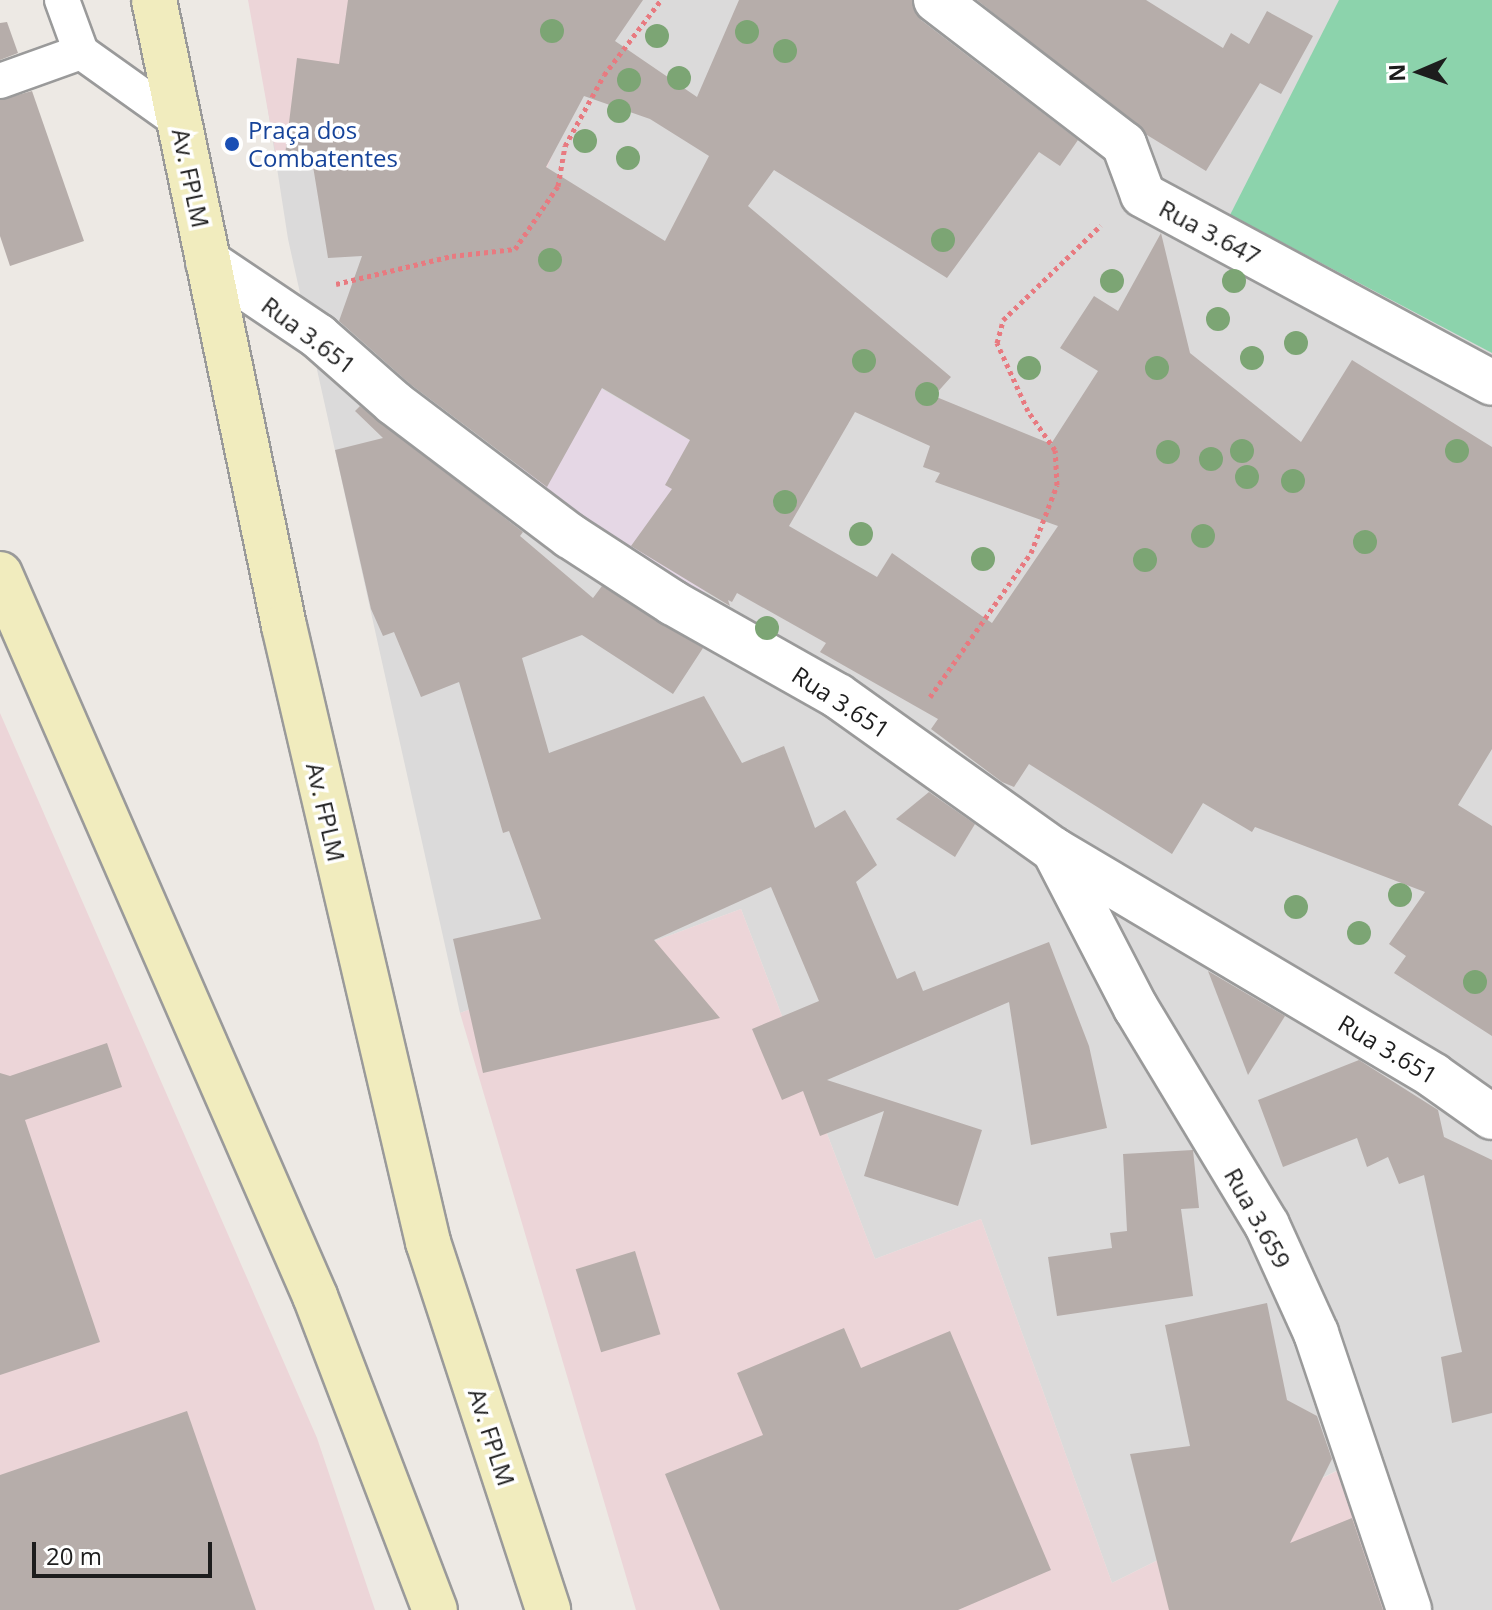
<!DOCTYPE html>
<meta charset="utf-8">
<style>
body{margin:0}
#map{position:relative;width:1492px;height:1610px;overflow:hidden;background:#ede9e4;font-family:"Open Sans",sans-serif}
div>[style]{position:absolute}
.residential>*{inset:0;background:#dbdada}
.commercial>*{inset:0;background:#ecd5d8}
.industrial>*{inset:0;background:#e5d7e5}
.pitch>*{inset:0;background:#8cd3ac}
.building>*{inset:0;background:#b6adaa;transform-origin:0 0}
.path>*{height:5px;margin-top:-2.5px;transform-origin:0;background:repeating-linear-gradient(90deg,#e87a80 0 4px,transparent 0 8px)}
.roads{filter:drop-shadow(2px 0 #9a9a9a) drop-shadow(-2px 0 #9a9a9a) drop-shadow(0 2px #9a9a9a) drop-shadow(0 -2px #9a9a9a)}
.lane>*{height:34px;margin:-17px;padding:0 17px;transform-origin:17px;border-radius:17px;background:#fff}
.street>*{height:44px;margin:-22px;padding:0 22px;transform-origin:22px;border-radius:22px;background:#fff}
.secondary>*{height:44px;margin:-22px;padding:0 22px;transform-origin:22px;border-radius:22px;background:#f1ecbe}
.trees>*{width:24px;height:24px;margin:-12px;border-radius:50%;background:#7ca574}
.dots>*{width:22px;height:22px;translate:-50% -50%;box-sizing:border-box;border:4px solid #fff;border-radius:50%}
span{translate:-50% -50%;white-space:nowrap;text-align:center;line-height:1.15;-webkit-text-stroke:7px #fff;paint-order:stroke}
.transit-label{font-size:24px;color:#164399}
.left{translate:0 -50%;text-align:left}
.street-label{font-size:24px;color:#1d1d1d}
.north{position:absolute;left:1380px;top:32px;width:80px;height:80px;-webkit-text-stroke:6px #fff;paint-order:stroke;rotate:268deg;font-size:22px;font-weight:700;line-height:32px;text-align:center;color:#1d1d1d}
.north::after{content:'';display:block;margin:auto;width:28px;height:36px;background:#1d1d1d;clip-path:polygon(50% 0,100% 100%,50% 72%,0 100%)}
.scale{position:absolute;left:32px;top:1542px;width:180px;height:36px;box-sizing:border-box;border:4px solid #1d1d1d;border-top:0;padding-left:10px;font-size:24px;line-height:28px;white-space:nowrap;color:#1d1d1d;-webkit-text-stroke:6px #fff;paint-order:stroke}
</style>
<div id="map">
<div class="residential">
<div style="clip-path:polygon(251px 0,1492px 0,1492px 1610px,1429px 1610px,1378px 1450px,1112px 1583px,981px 1219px,875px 1259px,741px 909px,460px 1013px,288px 239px)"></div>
</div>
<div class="commercial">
<div style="clip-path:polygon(248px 0,517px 0,552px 156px,539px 189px,276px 156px)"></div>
<div style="clip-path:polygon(0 713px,317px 1438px,375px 1610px,0 1610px)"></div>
<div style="clip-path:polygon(741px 909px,875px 1259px,981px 1219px,1112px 1583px,1379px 1450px,1429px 1610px,636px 1610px,460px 1013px)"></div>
</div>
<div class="industrial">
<div style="clip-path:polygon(561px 365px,696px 444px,747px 516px,697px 605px,544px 494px,512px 459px)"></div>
</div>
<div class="pitch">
<div style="clip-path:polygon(1339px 0,1492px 0,1492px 353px,1230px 215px)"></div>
</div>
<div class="building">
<div style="clip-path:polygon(evenodd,348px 0,643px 0,615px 41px,697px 97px,739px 0,912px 0,921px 20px,1078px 140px,1060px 166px,1039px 152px,947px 278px,774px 170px,748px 206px,951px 377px,934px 396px,1051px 444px,1098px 371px,1060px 348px,1094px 296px,1118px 311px,1161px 233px,1190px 353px,1301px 442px,1352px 360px,1492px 447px,1492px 749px,1458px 805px,1492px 826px,1492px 1036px,1394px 973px,1406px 956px,1389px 944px,1425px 892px,1255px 827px,1252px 832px,1203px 803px,1172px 854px,1029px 764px,1014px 787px,1002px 782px,931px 729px,938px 719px,820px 652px,826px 643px,737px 593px,732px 602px,728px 600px,730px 606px,631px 546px,672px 489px,665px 485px,690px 440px,602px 388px,547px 487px,410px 384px,339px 321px,362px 256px,328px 258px,312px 160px,285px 155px,297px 58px,339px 64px,348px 0,584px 96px,650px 119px,709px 156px,665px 241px,546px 167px,584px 96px,348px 0,855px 412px,930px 446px,923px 467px,940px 473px,935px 482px,1058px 526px,992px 623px,892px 553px,877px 577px,789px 526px,855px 412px)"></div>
<div style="clip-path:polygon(977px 0,1146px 0,1223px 48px,1231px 33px,1249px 44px,1267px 11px,1313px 36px,1281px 94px,1260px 83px,1206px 171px,1147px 135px)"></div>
<div style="clip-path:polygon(7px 22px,18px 53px,0 60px,0 23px)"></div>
<div style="clip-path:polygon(32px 91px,84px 241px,10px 266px,0 236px,0 100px)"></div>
<div style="clip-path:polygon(360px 406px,523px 532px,520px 536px,593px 598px,602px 586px,703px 648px,673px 694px,582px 635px,522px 658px,549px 753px,704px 696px,742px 763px,784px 746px,815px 828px,845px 810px,877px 865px,856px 882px,897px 979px,915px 971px,923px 991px,1049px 942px,1089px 1046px,1107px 1128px,1031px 1145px,1009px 1002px,827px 1080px,982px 1130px,958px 1206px,864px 1176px,884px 1111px,820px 1136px,803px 1091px,782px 1100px,752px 1029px,819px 1001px,771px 887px,654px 940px,720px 1018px,483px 1073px,453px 939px,541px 919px,509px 831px,503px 833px,459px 682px,421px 697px,394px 632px,383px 636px,371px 609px,335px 450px,383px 438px,355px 411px)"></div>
<div style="clip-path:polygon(929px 792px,975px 824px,955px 857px,896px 819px)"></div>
<div style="clip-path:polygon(1208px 971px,1285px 1016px,1248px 1075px)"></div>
<div style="clip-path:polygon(107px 1043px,122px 1087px,25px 1120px,100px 1342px,0 1375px,0 1073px,10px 1076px)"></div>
<div style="clip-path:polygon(1359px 1060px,1438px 1110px,1444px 1137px,1492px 1160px,1492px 1413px,1452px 1423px,1441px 1357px,1462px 1352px,1424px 1175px,1399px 1184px,1388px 1157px,1367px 1167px,1357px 1138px,1283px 1167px,1258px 1100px)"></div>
<div style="clip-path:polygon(1193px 1150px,1199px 1208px,1181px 1209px,1193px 1296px,1057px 1316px,1048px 1257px,1112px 1248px,1110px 1233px,1127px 1231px,1123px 1154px)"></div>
<div style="left:635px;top:1251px;width:87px;height:62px;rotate:73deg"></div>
<div style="clip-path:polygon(1267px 1303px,1287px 1400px,1317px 1416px,1332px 1459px,1290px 1543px,1352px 1518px,1383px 1610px,1169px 1610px,1130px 1454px,1190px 1446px,1165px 1325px)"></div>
<div style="clip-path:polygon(844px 1328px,861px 1368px,950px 1331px,1051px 1570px,958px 1610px,720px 1610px,665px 1474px,763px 1435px,737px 1373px)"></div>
<div style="clip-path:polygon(187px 1411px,256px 1610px,0 1610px,0 1475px)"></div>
</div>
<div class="path">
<div style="left:336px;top:284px;width:119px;rotate:-13.6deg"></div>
<div style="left:452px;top:256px;width:63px;rotate:-6.3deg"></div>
<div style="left:515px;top:249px;width:76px;rotate:-55.7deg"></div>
<div style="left:558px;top:186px;width:41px;rotate:-80.1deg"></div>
<div style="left:565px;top:146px;width:81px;rotate:-61.2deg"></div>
<div style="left:604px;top:75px;width:94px;rotate:-52.8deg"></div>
<div style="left:930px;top:697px;width:176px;rotate:-55deg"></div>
<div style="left:1031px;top:553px;width:73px;rotate:-69.1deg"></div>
<div style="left:1057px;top:485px;width:35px;rotate:-93deg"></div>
<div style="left:1055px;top:450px;width:47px;rotate:-124.7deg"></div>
<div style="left:1028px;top:411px;width:75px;rotate:-114.5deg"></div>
<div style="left:997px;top:343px;width:24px;rotate:-75deg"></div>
<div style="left:1003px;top:320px;width:136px;rotate:-44.1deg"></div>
</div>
<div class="roads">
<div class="lane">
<div style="left:62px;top:0;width:55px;rotate:69.9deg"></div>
<div style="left:81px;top:52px;width:120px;rotate:35.5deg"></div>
<div style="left:0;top:81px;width:86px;rotate:-19.7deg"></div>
</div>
<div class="street">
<div style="left:936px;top:0;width:237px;rotate:37.5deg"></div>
<div style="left:1124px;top:144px;width:54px;rotate:69.6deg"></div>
<div style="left:1143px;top:195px;width:396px;rotate:28.3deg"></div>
<div style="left:208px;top:262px;width:133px;rotate:33.9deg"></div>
<div style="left:318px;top:336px;width:101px;rotate:41.4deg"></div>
<div style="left:394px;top:403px;width:221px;rotate:37.1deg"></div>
<div style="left:570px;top:536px;width:123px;rotate:33deg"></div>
<div style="left:673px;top:603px;width:189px;rotate:29.4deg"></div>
<div style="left:838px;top:696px;width:265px;rotate:35.5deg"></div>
<div style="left:1054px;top:850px;width:442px;rotate:30.7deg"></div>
<div style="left:1434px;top:1076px;width:71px;rotate:35.3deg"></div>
<div style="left:1054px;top:850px;width:178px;rotate:62.6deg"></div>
<div style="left:1136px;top:1008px;width:253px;rotate:58.9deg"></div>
<div style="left:1267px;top:1225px;width:119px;rotate:65.6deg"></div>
<div style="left:1316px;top:1333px;width:292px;rotate:71.4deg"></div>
</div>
<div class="secondary">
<div style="left:154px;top:0;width:639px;rotate:78.27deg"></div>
<div style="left:284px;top:626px;width:633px;rotate:76.84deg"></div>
<div style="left:428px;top:1242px;width:387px;rotate:71.9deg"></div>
<div style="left:0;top:574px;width:788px;rotate:66.43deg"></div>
<div style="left:315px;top:1296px;width:336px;rotate:69.1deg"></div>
</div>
</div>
<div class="trees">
<div style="left:552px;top:31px"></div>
<div style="left:747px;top:32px"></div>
<div style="left:657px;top:36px"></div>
<div style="left:785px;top:51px"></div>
<div style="left:679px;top:78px"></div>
<div style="left:629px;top:80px"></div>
<div style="left:619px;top:111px"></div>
<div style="left:585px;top:141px"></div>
<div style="left:628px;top:158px"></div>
<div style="left:943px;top:240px"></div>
<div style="left:550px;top:260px"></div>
<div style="left:1112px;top:281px"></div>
<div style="left:1234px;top:281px"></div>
<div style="left:1218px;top:319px"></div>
<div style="left:1296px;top:343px"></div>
<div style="left:1252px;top:358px"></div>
<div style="left:864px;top:361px"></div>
<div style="left:1029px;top:368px"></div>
<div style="left:1157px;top:368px"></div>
<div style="left:927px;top:394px"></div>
<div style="left:1242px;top:451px"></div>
<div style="left:1457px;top:451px"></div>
<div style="left:1168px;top:452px"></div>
<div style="left:1211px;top:459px"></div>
<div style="left:1247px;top:477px"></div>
<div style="left:1293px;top:481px"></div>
<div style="left:785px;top:502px"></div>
<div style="left:861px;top:534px"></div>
<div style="left:1203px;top:536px"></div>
<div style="left:1365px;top:542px"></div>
<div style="left:983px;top:559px"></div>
<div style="left:1145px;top:560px"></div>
<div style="left:767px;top:628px"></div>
<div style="left:1400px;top:895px"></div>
<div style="left:1296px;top:907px"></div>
<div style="left:1359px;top:933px"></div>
<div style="left:1475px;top:982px"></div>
</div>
<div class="dots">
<div style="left:232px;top:144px;background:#1a4fb4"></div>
</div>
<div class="transit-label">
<span class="left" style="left:248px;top:144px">Praça dos<br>Combatentes</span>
</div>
<div class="street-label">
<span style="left:191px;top:178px;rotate:78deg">Av. FPLM</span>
<span style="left:1210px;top:232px;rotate:28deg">Rua 3.647</span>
<span style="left:309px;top:335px;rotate:37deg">Rua 3.651</span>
<span style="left:841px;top:702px;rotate:33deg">Rua 3.651</span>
<span style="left:326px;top:812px;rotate:77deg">Av. FPLM</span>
<span style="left:1388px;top:1049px;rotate:31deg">Rua 3.651</span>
<span style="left:1258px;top:1218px;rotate:61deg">Rua 3.659</span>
<span style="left:492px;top:1437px;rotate:72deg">Av. FPLM</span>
</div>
<div class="north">N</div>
<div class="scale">20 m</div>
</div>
